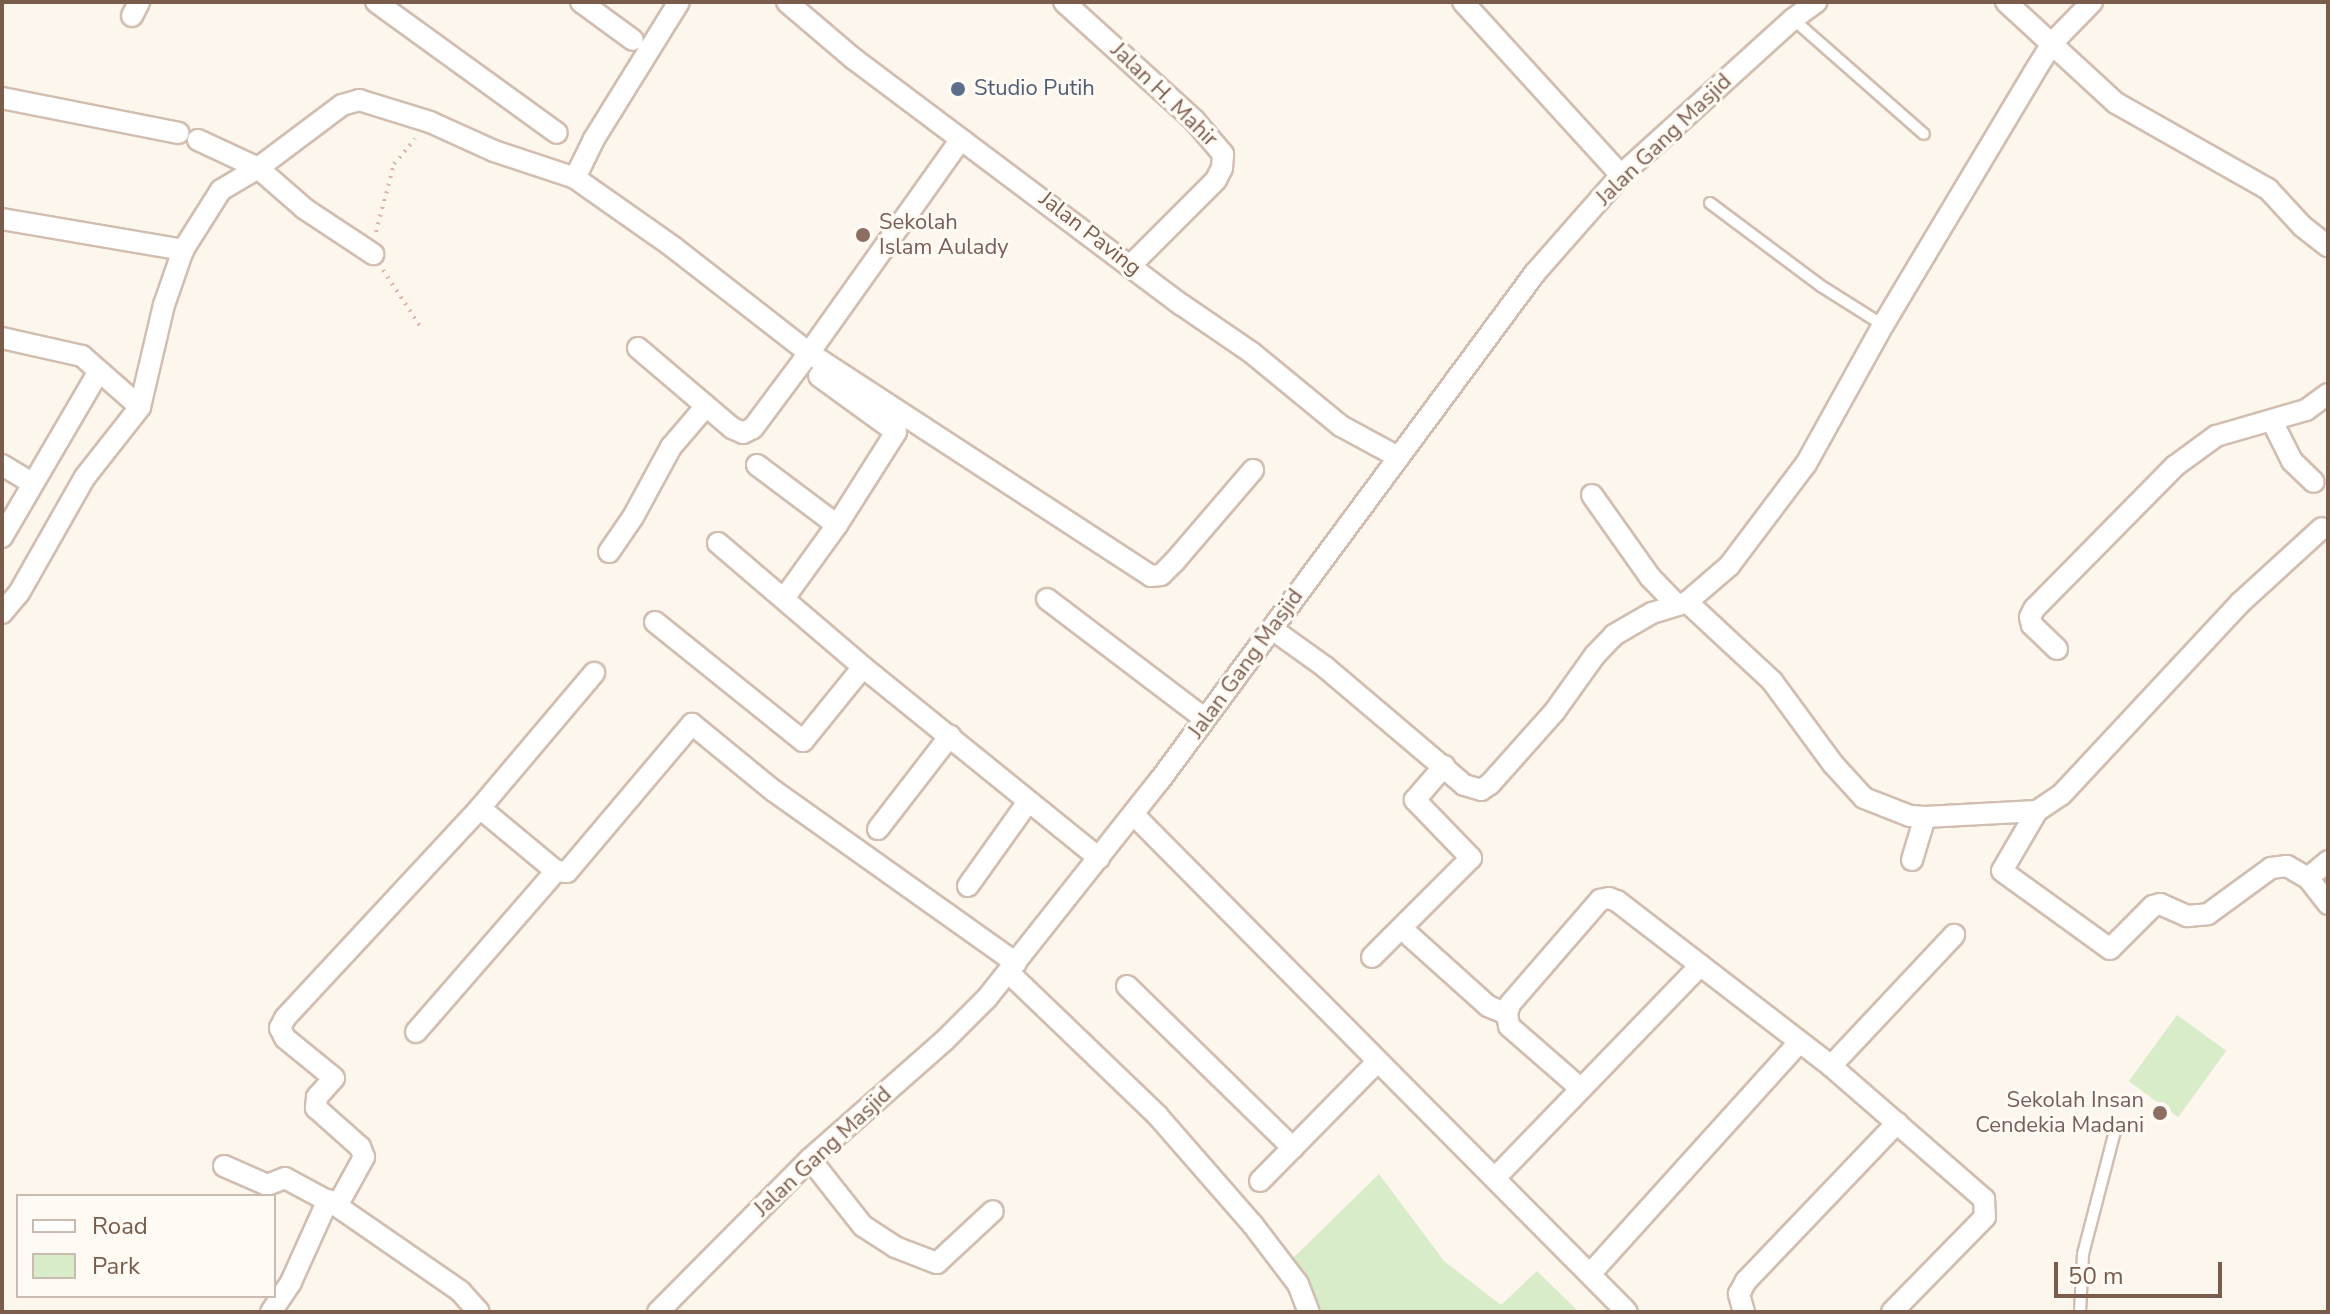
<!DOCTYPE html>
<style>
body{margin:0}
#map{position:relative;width:2330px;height:1314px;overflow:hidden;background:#fdf6ec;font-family:"Nunito Sans",sans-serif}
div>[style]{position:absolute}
.green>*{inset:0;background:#d8ecc9;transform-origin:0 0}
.path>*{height:4px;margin-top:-2px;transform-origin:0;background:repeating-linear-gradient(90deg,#d9b8a5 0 2px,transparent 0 8px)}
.roads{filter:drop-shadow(2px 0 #d1beb0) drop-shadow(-2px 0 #d1beb0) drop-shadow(0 2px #d1beb0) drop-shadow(0 -2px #d1beb0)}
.service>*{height:10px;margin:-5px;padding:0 5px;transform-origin:5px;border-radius:5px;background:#fff}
.minor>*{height:20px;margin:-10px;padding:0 10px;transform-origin:10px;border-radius:10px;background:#fff}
.dots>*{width:22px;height:22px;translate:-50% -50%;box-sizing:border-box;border:4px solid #fffaf3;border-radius:50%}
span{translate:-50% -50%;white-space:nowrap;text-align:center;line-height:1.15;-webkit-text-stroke:6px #fffaf3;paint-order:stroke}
.service-label{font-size:22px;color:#4e5e75}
.left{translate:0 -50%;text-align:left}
.street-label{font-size:22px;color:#7a5c4d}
.education-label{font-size:22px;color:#785e54}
.right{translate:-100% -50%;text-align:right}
.frame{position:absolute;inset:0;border:4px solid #7a5c4d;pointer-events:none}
.legend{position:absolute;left:16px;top:1194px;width:260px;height:104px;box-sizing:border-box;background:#fffaf3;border:2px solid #cabbb1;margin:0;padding:10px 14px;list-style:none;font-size:24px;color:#7a5c4d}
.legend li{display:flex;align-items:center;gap:16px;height:40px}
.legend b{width:40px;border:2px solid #cabbb1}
.scale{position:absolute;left:2054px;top:1262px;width:168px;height:36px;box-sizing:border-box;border:4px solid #7a5c4d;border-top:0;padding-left:10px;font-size:24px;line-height:28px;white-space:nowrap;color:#7a5c4d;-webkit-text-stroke:6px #fffaf3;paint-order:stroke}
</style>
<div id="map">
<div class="green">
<div style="left:2177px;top:1015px;width:61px;height:82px;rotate:36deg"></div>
<div style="clip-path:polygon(1379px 1174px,1444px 1261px,1501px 1305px,1537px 1271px,1579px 1312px,1307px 1312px,1290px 1298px,1287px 1264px)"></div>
</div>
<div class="path">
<div style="left:376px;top:232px;width:70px;rotate:-75.2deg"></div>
<div style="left:394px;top:164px;width:33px;rotate:-50deg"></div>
<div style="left:383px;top:270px;width:67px;rotate:56.5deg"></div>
</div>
<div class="roads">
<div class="service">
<div style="left:1793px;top:19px;width:174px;rotate:41.3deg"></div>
<div style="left:1710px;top:203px;width:139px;rotate:36.8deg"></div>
<div style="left:1821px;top:286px;width:73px;rotate:32.2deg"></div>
<div style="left:2080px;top:1312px;width:58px;rotate:-87deg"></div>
<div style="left:2083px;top:1254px;width:127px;rotate:-75.4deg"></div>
</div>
<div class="minor">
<div style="left:376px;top:2px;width:223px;rotate:35.9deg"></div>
<div style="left:581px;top:2px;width:64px;rotate:36.2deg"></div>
<div style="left:787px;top:2px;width:88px;rotate:40.4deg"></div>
<div style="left:854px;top:59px;width:410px;rotate:36.9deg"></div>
<div style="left:1182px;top:305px;width:85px;rotate:34.4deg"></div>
<div style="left:1252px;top:353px;width:115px;rotate:39.4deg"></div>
<div style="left:1341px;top:426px;width:65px;rotate:28.5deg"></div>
<div style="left:1064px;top:2px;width:176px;rotate:42.2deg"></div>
<div style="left:1194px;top:120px;width:45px;rotate:49.5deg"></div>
<div style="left:1223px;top:154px;width:14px;rotate:94deg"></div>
<div style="left:1222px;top:168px;width:13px;rotate:117deg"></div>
<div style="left:1216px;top:180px;width:122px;rotate:135deg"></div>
<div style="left:1463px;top:2px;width:234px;rotate:47.6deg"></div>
<div style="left:2006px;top:2px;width:149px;rotate:42.6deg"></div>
<div style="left:2116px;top:103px;width:175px;rotate:29.5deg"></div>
<div style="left:2268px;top:189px;width:50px;rotate:47.4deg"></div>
<div style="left:2302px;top:226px;width:33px;rotate:38deg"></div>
<div style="left:132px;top:16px;width:16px;rotate:-63deg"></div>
<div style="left:2px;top:98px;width:180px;rotate:11.2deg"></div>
<div style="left:198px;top:140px;width:66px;rotate:25deg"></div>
<div style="left:258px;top:168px;width:62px;rotate:41.1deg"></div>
<div style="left:305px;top:209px;width:82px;rotate:33.5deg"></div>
<div style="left:575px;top:178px;width:120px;rotate:35.1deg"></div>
<div style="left:673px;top:247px;width:172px;rotate:37.9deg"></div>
<div style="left:809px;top:353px;width:262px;rotate:-54.6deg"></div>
<div style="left:2px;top:219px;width:184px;rotate:9.7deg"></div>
<div style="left:2px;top:338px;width:82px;rotate:12.7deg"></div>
<div style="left:82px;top:356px;width:77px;rotate:41.3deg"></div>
<div style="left:638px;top:348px;width:123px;rotate:40.4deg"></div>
<div style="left:732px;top:428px;width:12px;rotate:24deg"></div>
<div style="left:743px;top:433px;width:11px;rotate:-27deg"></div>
<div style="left:753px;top:428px;width:94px;rotate:-53.3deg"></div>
<div style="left:809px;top:353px;width:408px;rotate:33.1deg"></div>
<div style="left:1151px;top:576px;width:10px;rotate:-6deg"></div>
<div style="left:1161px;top:575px;width:20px;rotate:-45deg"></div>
<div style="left:1175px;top:561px;width:120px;rotate:-49.4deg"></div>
<div style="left:2272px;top:421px;width:45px;rotate:63.4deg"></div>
<div style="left:2292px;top:461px;width:30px;rotate:44deg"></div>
<div style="left:2px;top:465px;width:35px;rotate:31deg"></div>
<div style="left:757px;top:465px;width:100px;rotate:36.9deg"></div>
<div style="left:1592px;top:495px;width:100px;rotate:54.7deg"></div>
<div style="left:1650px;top:577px;width:39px;rotate:46deg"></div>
<div style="left:2px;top:537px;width:192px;rotate:-59.7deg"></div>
<div style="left:718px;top:543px;width:191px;rotate:40.5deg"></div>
<div style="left:863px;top:667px;width:304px;rotate:39deg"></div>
<div style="left:609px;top:552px;width:42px;rotate:-55.6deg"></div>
<div style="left:633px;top:517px;width:80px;rotate:-61.5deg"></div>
<div style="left:671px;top:447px;width:54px;rotate:-49.5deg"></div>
<div style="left:785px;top:597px;width:89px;rotate:-54.2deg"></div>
<div style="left:837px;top:525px;width:110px;rotate:-57.6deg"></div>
<div style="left:896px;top:432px;width:95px;rotate:-144deg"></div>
<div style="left:1047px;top:599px;width:198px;rotate:37.2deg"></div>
<div style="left:1687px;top:602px;width:116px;rotate:42.9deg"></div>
<div style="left:1772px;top:681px;width:103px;rotate:53.7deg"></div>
<div style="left:1833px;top:764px;width:46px;rotate:47.6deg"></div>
<div style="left:1864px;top:798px;width:49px;rotate:21.4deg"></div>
<div style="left:1910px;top:816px;width:15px;rotate:4deg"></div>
<div style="left:2px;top:613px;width:26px;rotate:-50deg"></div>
<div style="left:19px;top:593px;width:133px;rotate:-60.4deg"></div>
<div style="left:85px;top:477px;width:89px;rotate:-51.8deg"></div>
<div style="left:140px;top:407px;width:105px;rotate:-76.8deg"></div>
<div style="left:164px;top:305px;width:58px;rotate:-70.9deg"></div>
<div style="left:183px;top:250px;width:71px;rotate:-57.7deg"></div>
<div style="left:221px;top:190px;width:43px;rotate:-30.7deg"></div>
<div style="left:258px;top:168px;width:105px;rotate:-36.9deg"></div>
<div style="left:342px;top:105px;width:18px;rotate:-16deg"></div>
<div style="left:359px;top:100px;width:74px;rotate:17.2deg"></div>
<div style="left:430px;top:122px;width:70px;rotate:24.4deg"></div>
<div style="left:494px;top:151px;width:85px;rotate:18.4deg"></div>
<div style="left:575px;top:178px;width:43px;rotate:-64deg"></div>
<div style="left:594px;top:139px;width:161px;rotate:-58.2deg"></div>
<div style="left:655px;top:622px;width:190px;rotate:38.8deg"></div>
<div style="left:803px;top:741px;width:95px;rotate:-51deg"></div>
<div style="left:1272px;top:629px;width:65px;rotate:35.6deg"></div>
<div style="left:1325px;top:667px;width:182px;rotate:40.3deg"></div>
<div style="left:1464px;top:785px;width:18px;rotate:16deg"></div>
<div style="left:1481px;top:790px;width:11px;rotate:-34deg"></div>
<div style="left:1490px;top:784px;width:98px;rotate:-48.3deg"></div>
<div style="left:1555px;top:711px;width:69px;rotate:-54.5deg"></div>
<div style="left:1595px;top:655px;width:28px;rotate:-46deg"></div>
<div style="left:1614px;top:635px;width:44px;rotate:-30.1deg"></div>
<div style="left:1652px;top:613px;width:37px;rotate:-17deg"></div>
<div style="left:1687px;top:602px;width:55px;rotate:-40.6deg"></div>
<div style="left:1729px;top:566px;width:128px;rotate:-53deg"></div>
<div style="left:1806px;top:464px;width:159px;rotate:-61deg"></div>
<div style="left:1883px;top:325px;width:292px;rotate:-59.1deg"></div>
<div style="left:2033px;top:74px;width:38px;rotate:-58deg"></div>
<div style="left:2053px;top:42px;width:56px;rotate:-45.7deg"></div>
<div style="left:2057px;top:649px;width:35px;rotate:-136deg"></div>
<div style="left:2032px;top:625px;width:8px;rotate:-104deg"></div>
<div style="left:2030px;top:617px;width:9px;rotate:-63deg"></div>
<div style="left:2034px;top:609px;width:201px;rotate:-45.4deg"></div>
<div style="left:2175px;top:466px;width:51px;rotate:-36.2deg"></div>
<div style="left:2216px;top:436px;width:94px;rotate:-16.1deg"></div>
<div style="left:2306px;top:410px;width:27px;rotate:-36deg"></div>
<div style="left:480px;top:808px;width:99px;rotate:39.7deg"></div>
<div style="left:556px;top:871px;width:11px;rotate:5deg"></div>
<div style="left:567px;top:872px;width:194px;rotate:-49.8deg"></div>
<div style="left:692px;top:724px;width:106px;rotate:39.3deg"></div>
<div style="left:774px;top:791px;width:297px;rotate:35.4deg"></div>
<div style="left:2037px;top:811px;width:69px;rotate:120.3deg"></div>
<div style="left:2002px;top:871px;width:133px;rotate:35.8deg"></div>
<div style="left:2110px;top:949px;width:61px;rotate:-45deg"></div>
<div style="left:2153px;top:906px;width:7px;rotate:-16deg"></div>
<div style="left:2160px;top:904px;width:30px;rotate:24deg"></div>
<div style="left:2187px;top:916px;width:21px;rotate:-5deg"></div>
<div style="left:2208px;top:914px;width:78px;rotate:-36.1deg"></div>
<div style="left:2271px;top:868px;width:16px;rotate:-7deg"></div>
<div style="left:2287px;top:866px;width:24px;rotate:30deg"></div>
<div style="left:2308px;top:878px;width:33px;rotate:52deg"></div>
<div style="left:1133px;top:814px;width:701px;rotate:45.23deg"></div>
<div style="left:878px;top:829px;width:118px;rotate:-52.3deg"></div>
<div style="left:1912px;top:860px;width:45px;rotate:-73.2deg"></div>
<div style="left:1925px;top:817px;width:112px;rotate:-3.1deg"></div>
<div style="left:2037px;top:811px;width:29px;rotate:-34deg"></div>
<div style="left:2061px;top:795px;width:262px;rotate:-47deg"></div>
<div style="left:2240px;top:603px;width:111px;rotate:-42.4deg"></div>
<div style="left:2308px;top:878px;width:26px;rotate:-40deg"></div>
<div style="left:968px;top:886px;width:103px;rotate:-54.5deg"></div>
<div style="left:1410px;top:936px;width:105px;rotate:41.9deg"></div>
<div style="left:1488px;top:1006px;width:21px;rotate:23deg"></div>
<div style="left:1372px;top:957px;width:140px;rotate:-45deg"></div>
<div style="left:1471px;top:858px;width:81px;rotate:-134deg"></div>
<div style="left:1415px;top:800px;width:45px;rotate:-49.5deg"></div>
<div style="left:1008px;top:972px;width:207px;rotate:43.8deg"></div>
<div style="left:1157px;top:1115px;width:146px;rotate:48.9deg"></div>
<div style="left:1253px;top:1225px;width:74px;rotate:52.7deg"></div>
<div style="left:1298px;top:1284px;width:30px;rotate:69deg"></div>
<div style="left:1127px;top:986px;width:232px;rotate:44.3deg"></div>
<div style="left:416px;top:1032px;width:213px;rotate:-49deg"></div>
<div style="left:1831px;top:1066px;width:180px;rotate:-46.8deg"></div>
<div style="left:1580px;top:1088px;width:94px;rotate:-138.9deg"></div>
<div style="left:1509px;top:1026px;width:12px;rotate:-99deg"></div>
<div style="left:1507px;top:1014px;width:10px;rotate:-73deg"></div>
<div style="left:1510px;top:1004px;width:138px;rotate:-49.1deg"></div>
<div style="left:1600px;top:900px;width:9px;rotate:-13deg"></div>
<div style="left:1609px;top:898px;width:9px;rotate:21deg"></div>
<div style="left:1617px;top:901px;width:270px;rotate:37.6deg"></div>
<div style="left:1831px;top:1066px;width:203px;rotate:41deg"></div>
<div style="left:1984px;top:1199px;width:18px;rotate:87deg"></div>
<div style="left:1985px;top:1217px;width:133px;rotate:134.4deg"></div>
<div style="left:810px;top:1159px;width:85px;rotate:51.7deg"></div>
<div style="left:863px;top:1226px;width:38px;rotate:33deg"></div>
<div style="left:895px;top:1247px;width:45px;rotate:20.9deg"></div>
<div style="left:937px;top:1263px;width:76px;rotate:-42.9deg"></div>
<div style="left:224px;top:1166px;width:47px;rotate:23.8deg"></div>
<div style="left:267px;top:1185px;width:19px;rotate:-21deg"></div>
<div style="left:285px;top:1178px;width:59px;rotate:28.3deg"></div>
<div style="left:337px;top:1206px;width:150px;rotate:34.6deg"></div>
<div style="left:460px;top:1291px;width:28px;rotate:48deg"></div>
<div style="left:1495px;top:1178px;width:296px;rotate:-46deg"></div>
<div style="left:1260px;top:1181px;width:167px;rotate:-45.5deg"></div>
<div style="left:337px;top:1206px;width:56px;rotate:-61.1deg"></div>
<div style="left:364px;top:1157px;width:11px;rotate:-112deg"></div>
<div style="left:360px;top:1147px;width:59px;rotate:-138.4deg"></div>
<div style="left:316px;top:1108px;width:11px;rotate:-85deg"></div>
<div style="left:317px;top:1097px;width:25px;rotate:-48deg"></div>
<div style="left:334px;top:1078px;width:63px;rotate:-140.8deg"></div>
<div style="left:285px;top:1038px;width:11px;rotate:-117deg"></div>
<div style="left:280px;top:1028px;width:11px;rotate:-63deg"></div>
<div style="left:285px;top:1018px;width:287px;rotate:-47.1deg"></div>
<div style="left:480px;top:808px;width:177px;rotate:-49.8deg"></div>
<div style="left:1590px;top:1274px;width:312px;rotate:-47.9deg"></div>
<div style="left:271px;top:1312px;width:36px;rotate:-56deg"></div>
<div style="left:291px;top:1282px;width:90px;rotate:-65.7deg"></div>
<div style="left:658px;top:1312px;width:216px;rotate:-45.2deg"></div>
<div style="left:810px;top:1159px;width:180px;rotate:-41.4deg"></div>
<div style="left:945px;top:1040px;width:59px;rotate:-45deg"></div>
<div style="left:987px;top:998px;width:278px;rotate:-51.6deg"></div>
<div style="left:1160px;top:780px;width:631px;rotate:-53.51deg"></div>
<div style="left:1535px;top:273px;width:130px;rotate:-48.7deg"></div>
<div style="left:1621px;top:175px;width:232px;rotate:-42.2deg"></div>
<div style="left:1793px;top:19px;width:29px;rotate:-36deg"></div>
<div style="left:1744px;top:1312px;width:19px;rotate:-106deg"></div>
<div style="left:1739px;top:1294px;width:15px;rotate:-62deg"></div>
<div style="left:1746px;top:1281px;width:219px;rotate:-46.3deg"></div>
</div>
</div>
<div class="dots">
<div style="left:958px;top:89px;background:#5c6f8a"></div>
<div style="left:863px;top:235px;background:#8d6e63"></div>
<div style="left:2160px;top:1113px;background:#8d6e63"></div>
</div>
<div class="service-label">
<span class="left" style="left:974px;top:89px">Studio Putih</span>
</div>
<div class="street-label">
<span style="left:1164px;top:95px;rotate:44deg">Jalan H. Mahir</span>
<span style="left:1664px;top:140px;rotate:-44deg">Jalan Gang Masjid</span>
<span style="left:1090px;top:234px;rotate:38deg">Jalan Paving</span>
<span style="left:1246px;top:664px;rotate:-54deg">Jalan Gang Masjid</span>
<span style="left:823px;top:1152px;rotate:-43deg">Jalan Gang Masjid</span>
</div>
<div class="education-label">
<span class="left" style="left:879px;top:235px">Sekolah<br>Islam Aulady</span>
<span class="right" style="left:2144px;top:1113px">Sekolah Insan<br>Cendekia Madani</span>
</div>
<div class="frame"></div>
<ul class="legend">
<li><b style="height:10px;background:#fff"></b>Road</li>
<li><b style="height:22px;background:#d8ecc9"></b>Park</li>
</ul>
<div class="scale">50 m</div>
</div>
